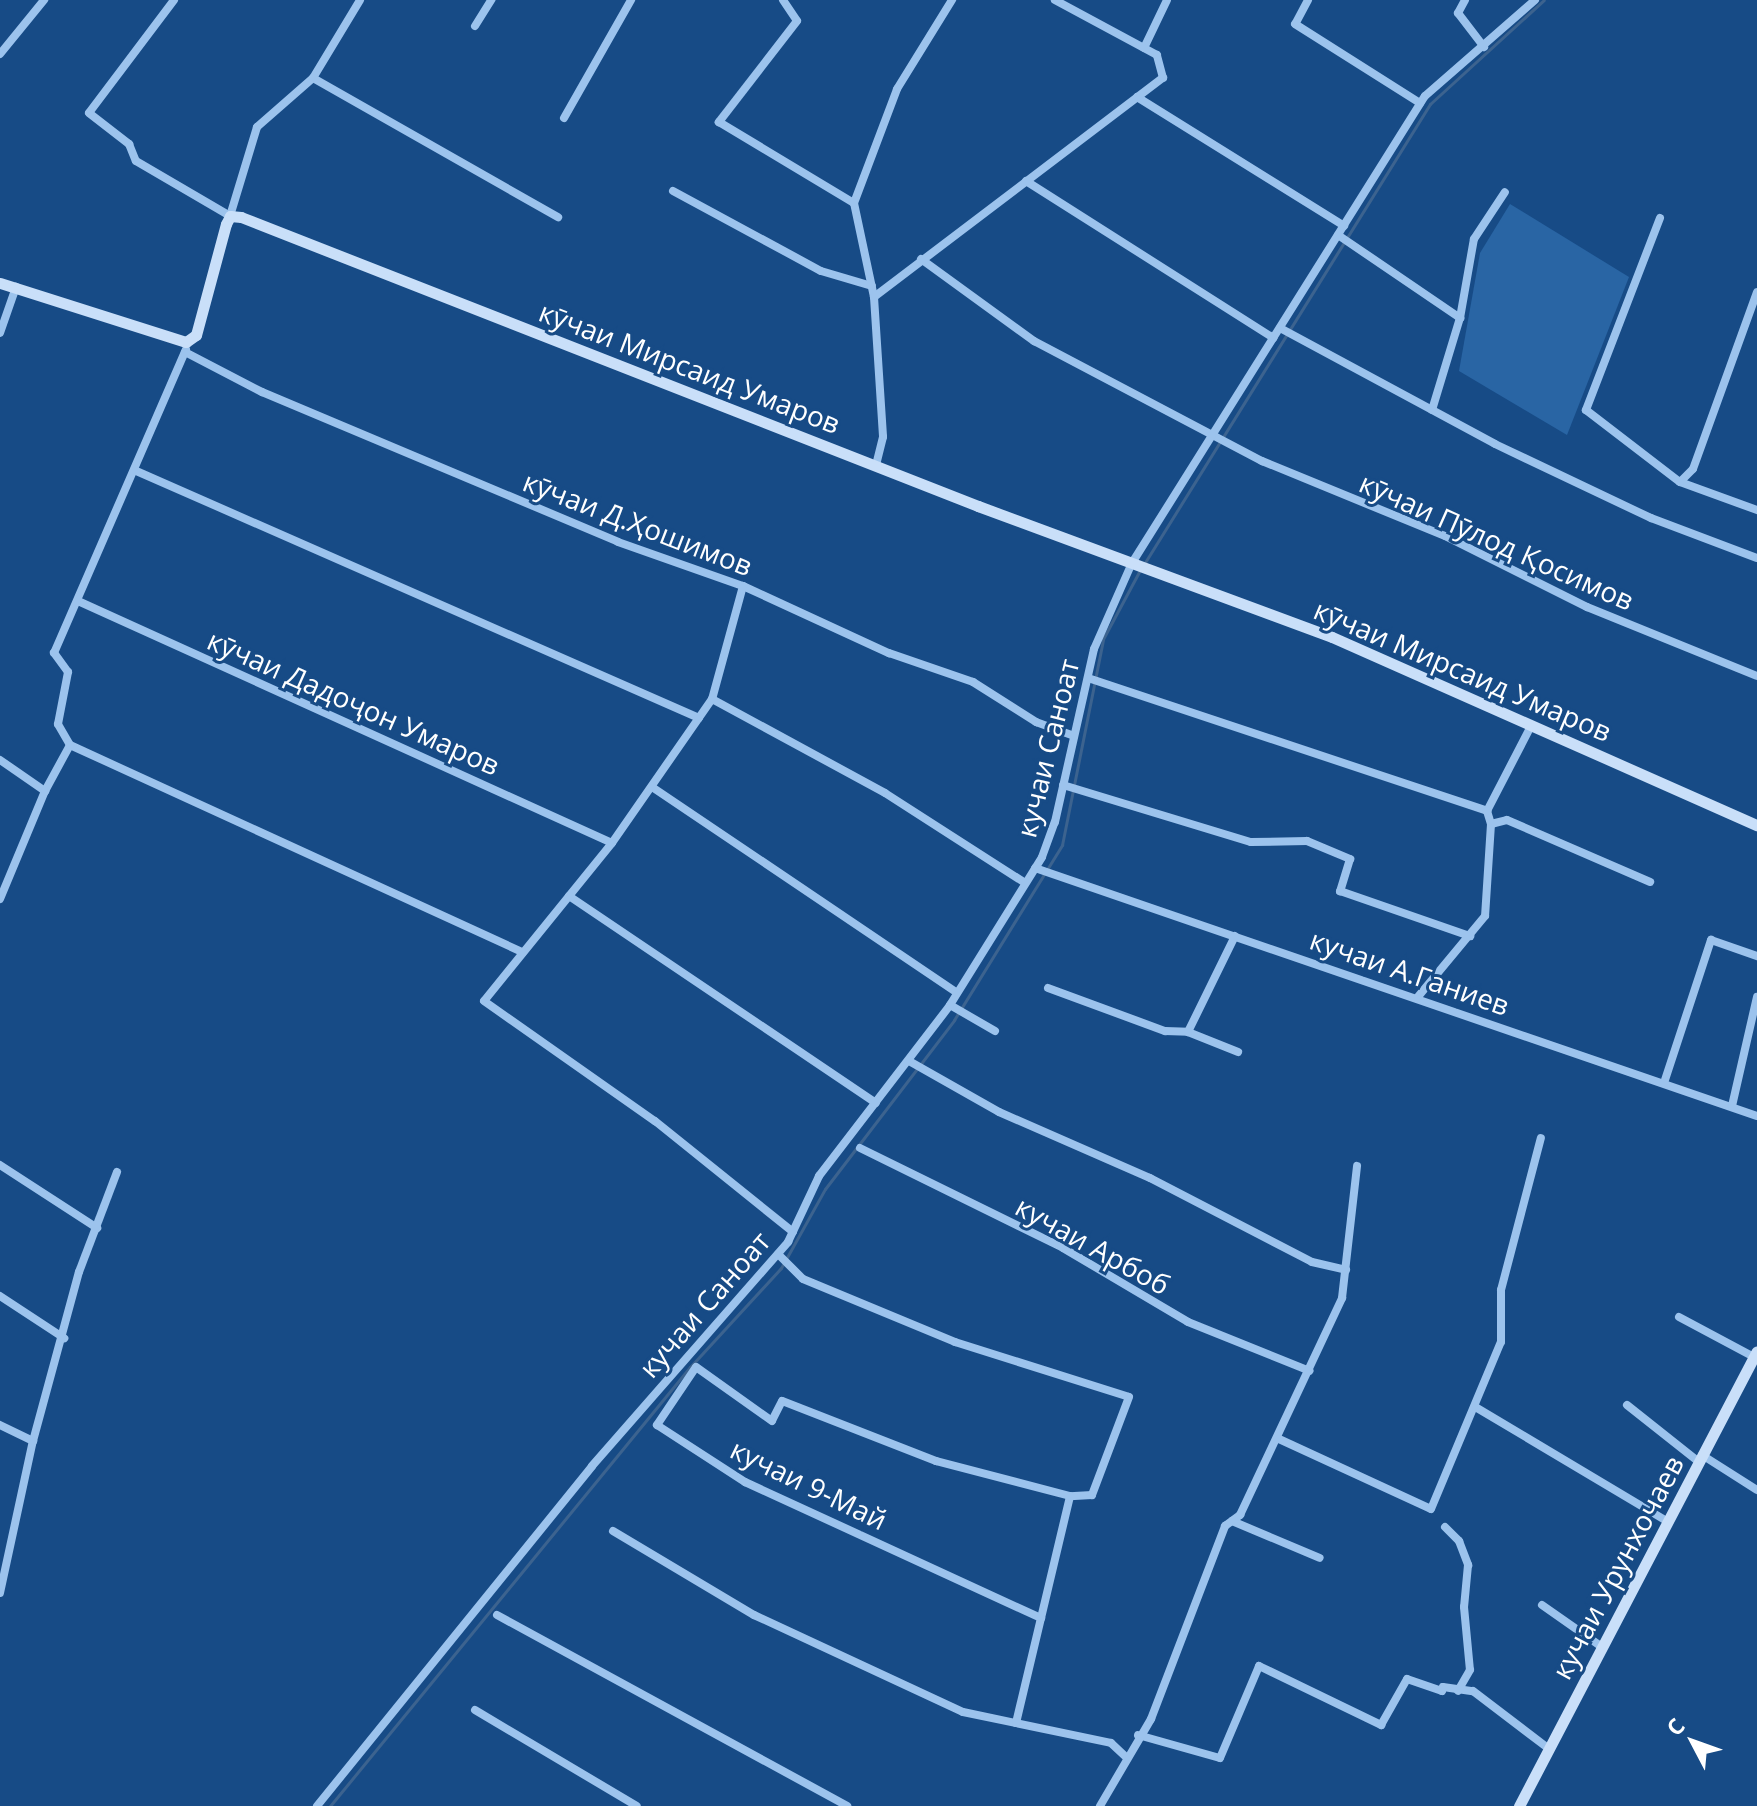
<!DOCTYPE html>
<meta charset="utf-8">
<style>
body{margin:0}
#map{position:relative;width:1757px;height:1806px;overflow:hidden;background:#174b86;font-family:"Open Sans",sans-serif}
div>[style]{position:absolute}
.green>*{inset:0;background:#2965a4}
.stream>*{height:3px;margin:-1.5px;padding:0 1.5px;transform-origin:1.5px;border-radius:1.5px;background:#3c638f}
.street>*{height:8px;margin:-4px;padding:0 4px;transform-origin:4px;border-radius:4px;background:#9cc3ed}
.secondary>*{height:11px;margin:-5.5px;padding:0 5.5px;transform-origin:5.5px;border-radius:5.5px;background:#c9dff9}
span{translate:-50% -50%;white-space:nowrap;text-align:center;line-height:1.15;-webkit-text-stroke:6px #174b86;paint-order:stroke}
.street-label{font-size:28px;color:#fff}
.north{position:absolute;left:1653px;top:1702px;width:80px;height:80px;-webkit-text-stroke:6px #174b86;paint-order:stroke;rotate:311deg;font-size:22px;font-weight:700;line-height:32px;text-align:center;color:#fff}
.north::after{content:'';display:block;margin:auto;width:28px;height:36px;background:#fff;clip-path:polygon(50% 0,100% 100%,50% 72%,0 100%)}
</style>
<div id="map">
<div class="green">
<div style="clip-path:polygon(1510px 204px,1629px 277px,1567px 435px,1459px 371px,1480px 253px)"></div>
</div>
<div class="stream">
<div style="left:1144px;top:564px;width:542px;rotate:-58.13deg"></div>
<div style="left:1430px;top:104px;width:154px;rotate:-42.4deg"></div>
<div style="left:330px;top:1806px;width:568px;rotate:-50.65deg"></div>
<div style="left:690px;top:1367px;width:134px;rotate:-47.4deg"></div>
<div style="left:781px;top:1268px;width:90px;rotate:-60.9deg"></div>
<div style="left:825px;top:1189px;width:213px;rotate:-52.6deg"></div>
<div style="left:954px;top:1020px;width:206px;rotate:-58.3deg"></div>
<div style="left:1062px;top:845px;width:210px;rotate:-78.7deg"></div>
<div style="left:1103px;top:639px;width:78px;rotate:-61.8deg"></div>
</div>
<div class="street">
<div style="left:174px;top:0;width:141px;rotate:127deg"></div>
<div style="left:89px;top:113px;width:51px;rotate:37.8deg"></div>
<div style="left:129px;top:144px;width:18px;rotate:68deg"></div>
<div style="left:136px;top:161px;width:109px;rotate:30.3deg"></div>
<div style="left:230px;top:216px;width:93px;rotate:-73.1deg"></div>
<div style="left:257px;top:127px;width:74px;rotate:-41.2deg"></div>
<div style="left:313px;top:78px;width:91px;rotate:-58.9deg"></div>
<div style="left:783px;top:0;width:25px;rotate:56deg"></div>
<div style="left:797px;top:21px;width:128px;rotate:127.7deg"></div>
<div style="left:719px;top:122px;width:157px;rotate:31deg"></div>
<div style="left:854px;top:203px;width:96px;rotate:78deg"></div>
<div style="left:874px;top:297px;width:140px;rotate:86.3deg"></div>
<div style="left:883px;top:437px;width:30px;rotate:104deg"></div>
<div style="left:1308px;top:0;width:27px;rotate:118deg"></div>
<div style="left:1295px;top:24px;width:148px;rotate:32.3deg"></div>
<div style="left:1465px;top:0;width:15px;rotate:118deg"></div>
<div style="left:1458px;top:13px;width:43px;rotate:52.6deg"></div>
<div style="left:475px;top:26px;width:31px;rotate:-58deg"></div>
<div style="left:1144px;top:48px;width:53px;rotate:-64.4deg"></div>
<div style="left:0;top:54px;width:70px;rotate:-50.8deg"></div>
<div style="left:313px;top:78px;width:282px;rotate:29.6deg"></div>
<div style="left:1137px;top:97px;width:244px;rotate:31.9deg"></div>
<div style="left:564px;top:118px;width:136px;rotate:-60.4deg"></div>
<div style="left:1026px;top:181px;width:293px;rotate:32.4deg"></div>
<div style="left:673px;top:191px;width:168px;rotate:28.4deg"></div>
<div style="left:821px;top:271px;width:53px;rotate:16.4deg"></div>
<div style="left:854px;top:203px;width:122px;rotate:-69.3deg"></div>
<div style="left:897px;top:89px;width:105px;rotate:-58.3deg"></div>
<div style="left:1660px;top:218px;width:206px;rotate:111.1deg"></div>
<div style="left:1586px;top:410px;width:118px;rotate:37.5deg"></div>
<div style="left:1680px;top:482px;width:82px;rotate:20deg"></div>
<div style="left:1338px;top:235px;width:148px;rotate:34.2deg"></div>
<div style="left:921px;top:259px;width:140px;rotate:36deg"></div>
<div style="left:1034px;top:341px;width:258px;rotate:27.8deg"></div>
<div style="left:1262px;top:461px;width:198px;rotate:22.3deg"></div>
<div style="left:1445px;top:536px;width:159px;rotate:26.6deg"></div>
<div style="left:1587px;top:607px;width:183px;rotate:22.1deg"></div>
<div style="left:874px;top:297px;width:363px;rotate:-37.2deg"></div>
<div style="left:1163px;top:78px;width:24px;rotate:-105deg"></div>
<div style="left:1157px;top:55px;width:116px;rotate:-151.7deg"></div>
<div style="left:1280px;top:328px;width:244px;rotate:28.3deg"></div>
<div style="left:1495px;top:444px;width:173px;rotate:25.4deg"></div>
<div style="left:1651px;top:518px;width:113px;rotate:20.7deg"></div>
<div style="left:0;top:333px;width:49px;rotate:-70.8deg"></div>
<div style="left:185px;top:352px;width:87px;rotate:27.5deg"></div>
<div style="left:262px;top:392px;width:386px;rotate:22.8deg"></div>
<div style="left:618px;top:542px;width:133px;rotate:19.4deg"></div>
<div style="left:743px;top:586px;width:161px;rotate:24.7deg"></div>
<div style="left:889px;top:653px;width:89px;rotate:19deg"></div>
<div style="left:973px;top:682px;width:75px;rotate:32.4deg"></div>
<div style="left:1036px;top:722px;width:40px;rotate:20.2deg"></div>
<div style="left:1432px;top:410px;width:96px;rotate:-73.1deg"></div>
<div style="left:1460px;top:318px;width:80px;rotate:-80deg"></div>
<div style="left:1474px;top:239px;width:56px;rotate:-56.6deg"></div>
<div style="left:134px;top:470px;width:617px;rotate:23.7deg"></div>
<div style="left:1680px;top:482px;width:18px;rotate:-45deg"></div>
<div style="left:1693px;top:469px;width:188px;rotate:-70.1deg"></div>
<div style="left:743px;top:586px;width:117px;rotate:105.3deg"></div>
<div style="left:712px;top:699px;width:175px;rotate:124.8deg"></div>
<div style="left:612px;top:843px;width:203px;rotate:129deg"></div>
<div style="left:484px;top:1001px;width:209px;rotate:35.1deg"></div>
<div style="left:655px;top:1121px;width:177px;rotate:38.8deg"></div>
<div style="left:78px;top:601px;width:586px;rotate:24.38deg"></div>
<div style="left:1088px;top:678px;width:421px;rotate:18.4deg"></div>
<div style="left:1487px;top:811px;width:14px;rotate:73deg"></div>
<div style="left:1491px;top:824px;width:92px;rotate:93.7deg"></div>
<div style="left:1485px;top:916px;width:107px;rotate:129.7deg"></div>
<div style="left:712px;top:699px;width:197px;rotate:28.5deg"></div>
<div style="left:885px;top:793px;width:166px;rotate:32.7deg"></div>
<div style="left:70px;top:745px;width:498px;rotate:24.6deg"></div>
<div style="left:70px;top:745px;width:24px;rotate:-120deg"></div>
<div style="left:58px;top:724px;width:53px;rotate:-79.1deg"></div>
<div style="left:68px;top:672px;width:24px;rotate:-126deg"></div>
<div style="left:54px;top:653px;width:331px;rotate:-66.5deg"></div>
<div style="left:0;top:760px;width:55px;rotate:34.6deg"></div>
<div style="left:1063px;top:785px;width:196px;rotate:16.9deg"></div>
<div style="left:1251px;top:842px;width:56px;rotate:-1deg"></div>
<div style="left:1307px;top:841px;width:47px;rotate:22.7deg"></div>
<div style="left:1350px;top:859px;width:34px;rotate:107deg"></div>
<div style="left:1340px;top:891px;width:138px;rotate:19.1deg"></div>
<div style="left:652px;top:787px;width:367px;rotate:34deg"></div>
<div style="left:1487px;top:811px;width:96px;rotate:-62.6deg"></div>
<div style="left:1491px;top:824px;width:16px;rotate:-14deg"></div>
<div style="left:1507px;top:820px;width:156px;rotate:23.4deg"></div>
<div style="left:1035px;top:868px;width:763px;rotate:18.96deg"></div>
<div style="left:569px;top:896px;width:370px;rotate:34deg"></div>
<div style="left:0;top:899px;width:117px;rotate:-67.4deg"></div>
<div style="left:45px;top:791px;width:52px;rotate:-61.5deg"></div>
<div style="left:1235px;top:936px;width:107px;rotate:116.1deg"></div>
<div style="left:1188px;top:1032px;width:54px;rotate:21.8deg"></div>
<div style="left:1048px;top:988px;width:125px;rotate:20.2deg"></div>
<div style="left:1165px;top:1031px;width:23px;rotate:2deg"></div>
<div style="left:950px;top:1005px;width:52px;rotate:30deg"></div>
<div style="left:909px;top:1061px;width:103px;rotate:29.5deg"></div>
<div style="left:999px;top:1112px;width:165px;rotate:23.6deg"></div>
<div style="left:1150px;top:1178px;width:182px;rotate:27.4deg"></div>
<div style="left:1312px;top:1262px;width:35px;rotate:13deg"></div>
<div style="left:1664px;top:1083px;width:151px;rotate:-71.8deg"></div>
<div style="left:1711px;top:940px;width:49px;rotate:19.2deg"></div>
<div style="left:1732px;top:1106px;width:112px;rotate:-77.1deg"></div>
<div style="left:860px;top:1148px;width:226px;rotate:26.2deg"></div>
<div style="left:1063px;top:1248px;width:145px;rotate:30.6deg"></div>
<div style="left:1188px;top:1322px;width:131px;rotate:21.9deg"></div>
<div style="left:0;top:1165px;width:116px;rotate:33deg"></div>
<div style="left:778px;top:1254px;width:35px;rotate:45deg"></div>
<div style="left:803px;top:1279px;width:165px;rotate:22.5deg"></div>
<div style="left:955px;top:1342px;width:182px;rotate:17.5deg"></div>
<div style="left:1129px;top:1397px;width:105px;rotate:110.7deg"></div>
<div style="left:1092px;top:1495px;width:22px;rotate:177deg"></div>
<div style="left:1070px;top:1496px;width:138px;rotate:-165.4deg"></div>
<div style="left:936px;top:1461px;width:165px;rotate:-158.7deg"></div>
<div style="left:782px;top:1401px;width:22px;rotate:117deg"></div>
<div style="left:772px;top:1421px;width:93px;rotate:-144.6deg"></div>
<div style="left:696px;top:1367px;width:70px;rotate:123.9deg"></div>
<div style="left:657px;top:1425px;width:105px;rotate:32.9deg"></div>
<div style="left:745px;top:1482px;width:326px;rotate:24.7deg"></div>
<div style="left:0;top:1296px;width:77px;rotate:33.3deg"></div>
<div style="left:1679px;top:1317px;width:85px;rotate:28.1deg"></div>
<div style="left:1627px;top:1405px;width:92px;rotate:38.4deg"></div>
<div style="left:1477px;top:1408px;width:222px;rotate:30.8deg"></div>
<div style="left:0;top:1425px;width:37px;rotate:26deg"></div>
<div style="left:1279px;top:1439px;width:167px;rotate:24.7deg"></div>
<div style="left:1431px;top:1509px;width:181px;rotate:-67.3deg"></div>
<div style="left:1501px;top:1342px;width:52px;rotate:-90deg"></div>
<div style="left:1501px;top:1290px;width:157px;rotate:-75.3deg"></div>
<div style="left:1702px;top:1455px;width:65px;rotate:32.5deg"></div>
<div style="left:1232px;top:1521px;width:95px;rotate:22.8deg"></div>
<div style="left:1445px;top:1527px;width:20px;rotate:45deg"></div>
<div style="left:1459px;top:1541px;width:26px;rotate:69deg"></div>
<div style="left:1468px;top:1565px;width:42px;rotate:95.4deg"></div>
<div style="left:1464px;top:1607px;width:63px;rotate:84.6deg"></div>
<div style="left:1470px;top:1670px;width:24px;rotate:120deg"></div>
<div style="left:613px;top:1531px;width:164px;rotate:30.8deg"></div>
<div style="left:754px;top:1615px;width:230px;rotate:24.9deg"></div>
<div style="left:963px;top:1712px;width:151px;rotate:11.8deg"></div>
<div style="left:1111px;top:1743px;width:21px;rotate:43deg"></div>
<div style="left:0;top:1593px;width:156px;rotate:-77.8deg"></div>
<div style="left:33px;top:1441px;width:175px;rotate:-74.8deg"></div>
<div style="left:79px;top:1272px;width:107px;rotate:-69.2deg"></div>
<div style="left:1542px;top:1605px;width:73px;rotate:35deg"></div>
<div style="left:497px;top:1615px;width:399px;rotate:28.6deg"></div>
<div style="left:475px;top:1710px;width:188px;rotate:30.7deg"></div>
<div style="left:1016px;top:1723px;width:233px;rotate:-76.6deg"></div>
<div style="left:1138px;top:1735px;width:85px;rotate:15.7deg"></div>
<div style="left:1220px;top:1758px;width:100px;rotate:-67deg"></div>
<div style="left:1259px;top:1666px;width:136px;rotate:25.8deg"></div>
<div style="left:1381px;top:1725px;width:53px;rotate:-60.5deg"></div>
<div style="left:1407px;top:1679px;width:37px;rotate:19deg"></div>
<div style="left:1442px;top:1691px;width:4px;rotate:-76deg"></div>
<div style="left:1443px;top:1687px;width:30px;rotate:8deg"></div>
<div style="left:1473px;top:1691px;width:96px;rotate:37.3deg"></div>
<div style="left:317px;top:1806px;width:437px;rotate:-51deg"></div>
<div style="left:592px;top:1466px;width:298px;rotate:-48.8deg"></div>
<div style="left:788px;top:1242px;width:73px;rotate:-64.8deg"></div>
<div style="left:819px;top:1176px;width:215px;rotate:-52.5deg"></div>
<div style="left:950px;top:1005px;width:174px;rotate:-58.1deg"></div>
<div style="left:1042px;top:857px;width:37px;rotate:-70deg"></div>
<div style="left:1055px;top:822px;width:177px;rotate:-77.3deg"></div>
<div style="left:1094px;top:649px;width:94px;rotate:-66.2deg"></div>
<div style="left:1132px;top:563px;width:551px;rotate:-57.9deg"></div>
<div style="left:1425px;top:96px;width:146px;rotate:-41.1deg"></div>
<div style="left:1100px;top:1806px;width:101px;rotate:-59.6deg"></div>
<div style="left:1151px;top:1719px;width:207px;rotate:-69deg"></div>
<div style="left:1225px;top:1526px;width:19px;rotate:-36deg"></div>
<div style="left:1240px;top:1515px;width:240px;rotate:-64.8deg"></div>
<div style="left:1342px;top:1298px;width:133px;rotate:-83.5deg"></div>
</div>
<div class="secondary">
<div style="left:0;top:283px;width:195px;rotate:17.6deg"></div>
<div style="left:186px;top:342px;width:12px;rotate:-35deg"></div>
<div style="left:196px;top:335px;width:115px;rotate:-74.9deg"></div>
<div style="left:226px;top:224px;width:9px;rotate:-63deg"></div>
<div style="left:230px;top:216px;width:11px;rotate:5deg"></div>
<div style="left:241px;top:217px;width:792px;rotate:21.41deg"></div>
<div style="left:978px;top:506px;width:377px;rotate:20.3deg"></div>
<div style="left:1332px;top:637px;width:465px;rotate:23.9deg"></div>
<div style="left:1519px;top:1806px;width:513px;rotate:-62.39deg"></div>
</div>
<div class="street-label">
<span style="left:690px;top:367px;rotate:21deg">кӯчаи Мирсаид Умаров</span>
<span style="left:638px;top:523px;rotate:21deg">кӯчаи Д.Ҳошимов</span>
<span style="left:1497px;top:541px;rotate:24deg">кӯчаи Пӯлод Қосимов</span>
<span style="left:1463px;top:670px;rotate:23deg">кӯчаи Мирсаид Умаров</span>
<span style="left:354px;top:702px;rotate:24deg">кӯчаи Дадоҷон Умаров</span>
<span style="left:1047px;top:748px;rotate:-76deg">кучаи Саноат</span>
<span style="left:1410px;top:972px;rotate:19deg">кучаи А.Ганиев</span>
<span style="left:1093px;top:1245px;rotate:29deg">кучаи Арбоб</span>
<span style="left:704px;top:1304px;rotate:-49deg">кучаи Саноат</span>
<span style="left:809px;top:1484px;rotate:26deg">кучаи 9-Май</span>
<span style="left:1617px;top:1567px;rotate:-62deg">кучаи Урунхочаев</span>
</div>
<div class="north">С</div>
</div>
